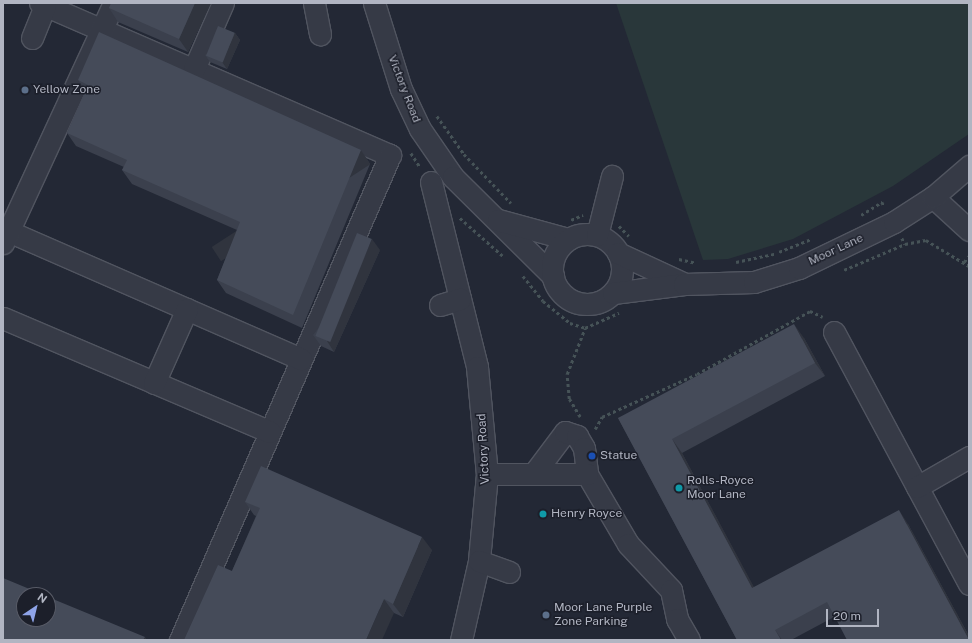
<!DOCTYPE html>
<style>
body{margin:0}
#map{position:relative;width:972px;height:643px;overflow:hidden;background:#232835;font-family:"Public Sans",sans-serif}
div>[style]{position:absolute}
.green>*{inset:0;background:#29373a}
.path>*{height:2.5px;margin-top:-1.25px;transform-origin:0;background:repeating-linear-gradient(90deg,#465357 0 3px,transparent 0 6px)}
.roads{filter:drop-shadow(1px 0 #515560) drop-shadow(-1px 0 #515560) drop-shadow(0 1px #515560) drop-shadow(0 -1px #515560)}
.minor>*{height:21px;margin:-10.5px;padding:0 10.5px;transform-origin:10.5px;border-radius:10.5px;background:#363a46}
.minor>.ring{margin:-10.5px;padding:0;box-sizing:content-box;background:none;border:21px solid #363a46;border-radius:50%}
.wall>*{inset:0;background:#3b404d}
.shaded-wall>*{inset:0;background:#30343e;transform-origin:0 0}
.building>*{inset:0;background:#454b59;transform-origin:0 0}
.dots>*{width:11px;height:11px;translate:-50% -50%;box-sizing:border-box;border:2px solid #1c1f2a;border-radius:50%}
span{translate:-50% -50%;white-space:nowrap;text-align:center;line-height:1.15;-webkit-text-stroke:3px #1c1f2a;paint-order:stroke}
.street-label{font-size:12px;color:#b1b5c2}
.poi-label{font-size:12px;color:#b1b5c2}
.left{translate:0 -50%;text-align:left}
.frame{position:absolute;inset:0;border:4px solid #b1b5c2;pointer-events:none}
.north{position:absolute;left:16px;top:587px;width:40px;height:40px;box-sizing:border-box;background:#1c1f2a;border:1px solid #585b67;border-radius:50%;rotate:35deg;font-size:11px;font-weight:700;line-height:16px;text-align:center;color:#b1b5c2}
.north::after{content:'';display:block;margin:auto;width:14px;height:18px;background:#8fa4e9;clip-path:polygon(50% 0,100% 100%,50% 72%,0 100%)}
.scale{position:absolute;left:826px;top:609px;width:53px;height:18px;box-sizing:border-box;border:2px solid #b1b5c2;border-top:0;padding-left:5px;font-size:12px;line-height:14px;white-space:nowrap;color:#b1b5c2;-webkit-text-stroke:3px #1c1f2a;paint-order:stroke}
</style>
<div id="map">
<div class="green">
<div style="clip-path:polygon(616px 3px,969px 3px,969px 134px,893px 186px,793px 239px,728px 259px,703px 260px)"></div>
</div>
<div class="path">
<div style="left:437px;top:116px;width:47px;rotate:54.6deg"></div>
<div style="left:464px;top:154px;width:68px;rotate:46.2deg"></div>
<div style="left:411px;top:153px;width:17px;rotate:57deg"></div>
<div style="left:861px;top:215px;width:25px;rotate:-32deg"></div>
<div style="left:882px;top:202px;width:4px;rotate:63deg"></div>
<div style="left:460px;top:218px;width:57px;rotate:41.5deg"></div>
<div style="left:571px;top:220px;width:13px;rotate:-23deg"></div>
<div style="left:619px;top:226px;width:14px;rotate:45deg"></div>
<div style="left:902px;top:238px;width:7px;rotate:63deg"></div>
<div style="left:779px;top:252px;width:35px;rotate:-22deg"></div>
<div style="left:679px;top:259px;width:17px;rotate:13deg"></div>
<div style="left:736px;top:262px;width:39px;rotate:-12deg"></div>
<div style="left:964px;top:262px;width:8px;rotate:-50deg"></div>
<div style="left:844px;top:270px;width:66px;rotate:-23.1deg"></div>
<div style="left:905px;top:244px;width:21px;rotate:-11deg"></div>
<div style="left:926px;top:240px;width:50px;rotate:31.2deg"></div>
<div style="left:523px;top:276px;width:32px;rotate:51deg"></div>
<div style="left:543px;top:301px;width:35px;rotate:39deg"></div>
<div style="left:570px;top:323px;width:16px;rotate:18deg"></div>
<div style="left:585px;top:328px;width:37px;rotate:-24deg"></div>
<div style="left:580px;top:417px;width:21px;rotate:-121deg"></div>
<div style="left:569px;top:399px;width:25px;rotate:-95deg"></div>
<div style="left:567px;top:374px;width:49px;rotate:-68.6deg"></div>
<div style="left:595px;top:429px;width:14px;rotate:-60deg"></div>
<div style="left:602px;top:417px;width:104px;rotate:-24.4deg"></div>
<div style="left:697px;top:374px;width:129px;rotate:-29.1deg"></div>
<div style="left:810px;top:311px;width:14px;rotate:25deg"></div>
</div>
<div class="roads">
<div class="minor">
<div style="left:40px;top:3px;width:382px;rotate:23.5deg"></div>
<div style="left:390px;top:155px;width:529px;rotate:113.41deg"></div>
<div style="left:314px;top:3px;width:32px;rotate:79deg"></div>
<div style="left:374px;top:3px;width:90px;rotate:72.6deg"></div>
<div style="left:401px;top:89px;width:44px;rotate:64.6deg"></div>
<div style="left:420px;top:129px;width:58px;rotate:55.5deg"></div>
<div style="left:453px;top:177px;width:141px;rotate:44.7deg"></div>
<div style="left:32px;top:38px;width:35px;rotate:-68deg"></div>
<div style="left:194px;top:69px;width:72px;rotate:-66.3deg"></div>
<div style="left:431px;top:182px;width:191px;rotate:76deg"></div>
<div style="left:477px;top:367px;width:107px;rotate:84.7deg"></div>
<div style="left:487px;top:474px;width:87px;rotate:95.3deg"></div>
<div style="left:479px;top:561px;width:81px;rotate:102.8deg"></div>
<div style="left:933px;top:197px;width:49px;rotate:42.5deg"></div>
<div style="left:498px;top:220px;width:73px;rotate:15.2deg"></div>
<div style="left:8px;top:231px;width:320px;rotate:23.6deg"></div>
<div class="ring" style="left:552px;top:234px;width:49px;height:49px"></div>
<div style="left:597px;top:235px;width:61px;rotate:-75.7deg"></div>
<div style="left:3px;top:243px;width:264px;rotate:-65.2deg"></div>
<div style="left:618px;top:253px;width:72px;rotate:24.8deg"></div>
<div style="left:613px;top:293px;width:72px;rotate:-7.2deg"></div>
<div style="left:684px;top:284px;width:70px;rotate:-1.6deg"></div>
<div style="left:754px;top:282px;width:47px;rotate:-17.3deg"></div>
<div style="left:799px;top:268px;width:106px;rotate:-25.8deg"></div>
<div style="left:894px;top:222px;width:46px;rotate:-32.7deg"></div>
<div style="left:933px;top:197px;width:48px;rotate:-40.7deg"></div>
<div style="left:440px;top:305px;width:21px;rotate:-17deg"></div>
<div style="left:3px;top:318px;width:290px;rotate:23.1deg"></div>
<div style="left:834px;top:332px;width:286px;rotate:61.8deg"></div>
<div style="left:154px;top:383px;width:81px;rotate:-66deg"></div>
<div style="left:535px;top:472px;width:50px;rotate:-53.1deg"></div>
<div style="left:565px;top:432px;width:13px;rotate:18deg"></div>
<div style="left:577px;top:436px;width:14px;rotate:60deg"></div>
<div style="left:584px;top:448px;width:26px;rotate:83deg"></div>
<div style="left:587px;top:474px;width:81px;rotate:59.6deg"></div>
<div style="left:628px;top:544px;width:63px;rotate:46.9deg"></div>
<div style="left:671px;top:590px;width:30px;rotate:78deg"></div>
<div style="left:677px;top:619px;width:24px;rotate:60deg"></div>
<div style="left:487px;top:474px;width:100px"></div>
<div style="left:917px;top:487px;width:60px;rotate:-30deg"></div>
<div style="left:479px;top:561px;width:32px;rotate:20deg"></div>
</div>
</div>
<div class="wall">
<div style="clip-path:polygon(211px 3px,188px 52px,118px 22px,109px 8px)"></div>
<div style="clip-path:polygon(235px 33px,240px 40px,227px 69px,210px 62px,205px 55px)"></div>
<div style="clip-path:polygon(78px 80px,361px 150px,370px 164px,302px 328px,226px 293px,217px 280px,237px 230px,132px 184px,122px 170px,124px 167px,76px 146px,67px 133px,86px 91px)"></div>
<div style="clip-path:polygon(380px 250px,334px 352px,321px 346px,313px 335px)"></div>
<div style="clip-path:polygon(804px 338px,825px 376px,682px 453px,754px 588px,908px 524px,969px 636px,969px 640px,834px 617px,791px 640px,737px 640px,618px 418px)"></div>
<div style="clip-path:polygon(245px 502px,432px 550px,403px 617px,394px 613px,232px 571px,256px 516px,254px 515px)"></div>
</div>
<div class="shaded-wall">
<div style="clip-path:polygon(195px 3px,211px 3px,188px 52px,179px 39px)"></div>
<div style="clip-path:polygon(235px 33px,240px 40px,227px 69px,222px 62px)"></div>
<div style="left:361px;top:150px;width:17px;height:178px;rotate:57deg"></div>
<div style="clip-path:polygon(372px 239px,380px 250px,334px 352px,327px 341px)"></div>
<div style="clip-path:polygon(794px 324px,804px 338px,825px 376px,815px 363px)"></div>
<div style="clip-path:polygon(672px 439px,682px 453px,762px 602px,752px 588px)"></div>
<div style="clip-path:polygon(899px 510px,908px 524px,969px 636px,969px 640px)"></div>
<div style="clip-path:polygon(422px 537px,432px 550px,403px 617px,393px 604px)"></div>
<div style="clip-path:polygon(384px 599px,394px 613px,382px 640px,366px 640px)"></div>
<div style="clip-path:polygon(775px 630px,782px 640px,781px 640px)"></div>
<div style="clip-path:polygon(145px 637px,147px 640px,143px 640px)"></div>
</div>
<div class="building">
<div style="clip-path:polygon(111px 3px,195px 3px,179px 39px,109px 8px)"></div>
<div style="left:218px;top:26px;width:18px;height:32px;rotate:22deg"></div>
<div style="clip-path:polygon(99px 32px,361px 150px,293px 315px,217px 280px,240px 222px,122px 170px,127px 160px,67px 133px,88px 85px,78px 80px)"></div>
<div style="left:357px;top:233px;width:16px;height:111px;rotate:22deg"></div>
<div style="clip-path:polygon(794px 324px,815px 363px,672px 439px,752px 588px,899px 510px,969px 640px,847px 640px,827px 602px,775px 630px,781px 640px,737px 640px,618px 418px)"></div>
<div style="clip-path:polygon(261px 466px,422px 537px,393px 604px,384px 599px,366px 640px,184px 640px,218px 565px,232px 571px,260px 508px,245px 502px)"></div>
<div style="clip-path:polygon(3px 578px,44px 595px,24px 595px,24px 619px,48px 619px,48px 597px,145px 637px,143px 640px,5px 640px,3px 639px)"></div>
</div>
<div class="dots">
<div style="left:25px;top:90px;background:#5c6f8a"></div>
<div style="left:592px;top:456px;background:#1a4fb4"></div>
<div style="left:679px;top:488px;background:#0f9aa8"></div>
<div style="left:543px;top:514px;background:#0f9aa8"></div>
<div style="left:546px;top:615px;background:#5c6f8a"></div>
</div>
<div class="street-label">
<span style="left:404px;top:89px;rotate:69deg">Victory Road</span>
<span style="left:836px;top:250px;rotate:-25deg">Moor Lane</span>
<span style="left:484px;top:449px;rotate:-93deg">Victory Road</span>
</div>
<div class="poi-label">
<span class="left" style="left:33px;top:90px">Yellow Zone</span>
<span class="left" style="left:600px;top:456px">Statue</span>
<span class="left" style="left:687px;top:488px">Rolls-Royce<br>Moor Lane</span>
<span class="left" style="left:551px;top:514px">Henry Royce</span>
<span class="left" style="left:554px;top:615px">Moor Lane Purple<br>Zone Parking</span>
</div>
<div class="frame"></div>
<div class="north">N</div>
<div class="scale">20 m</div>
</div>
